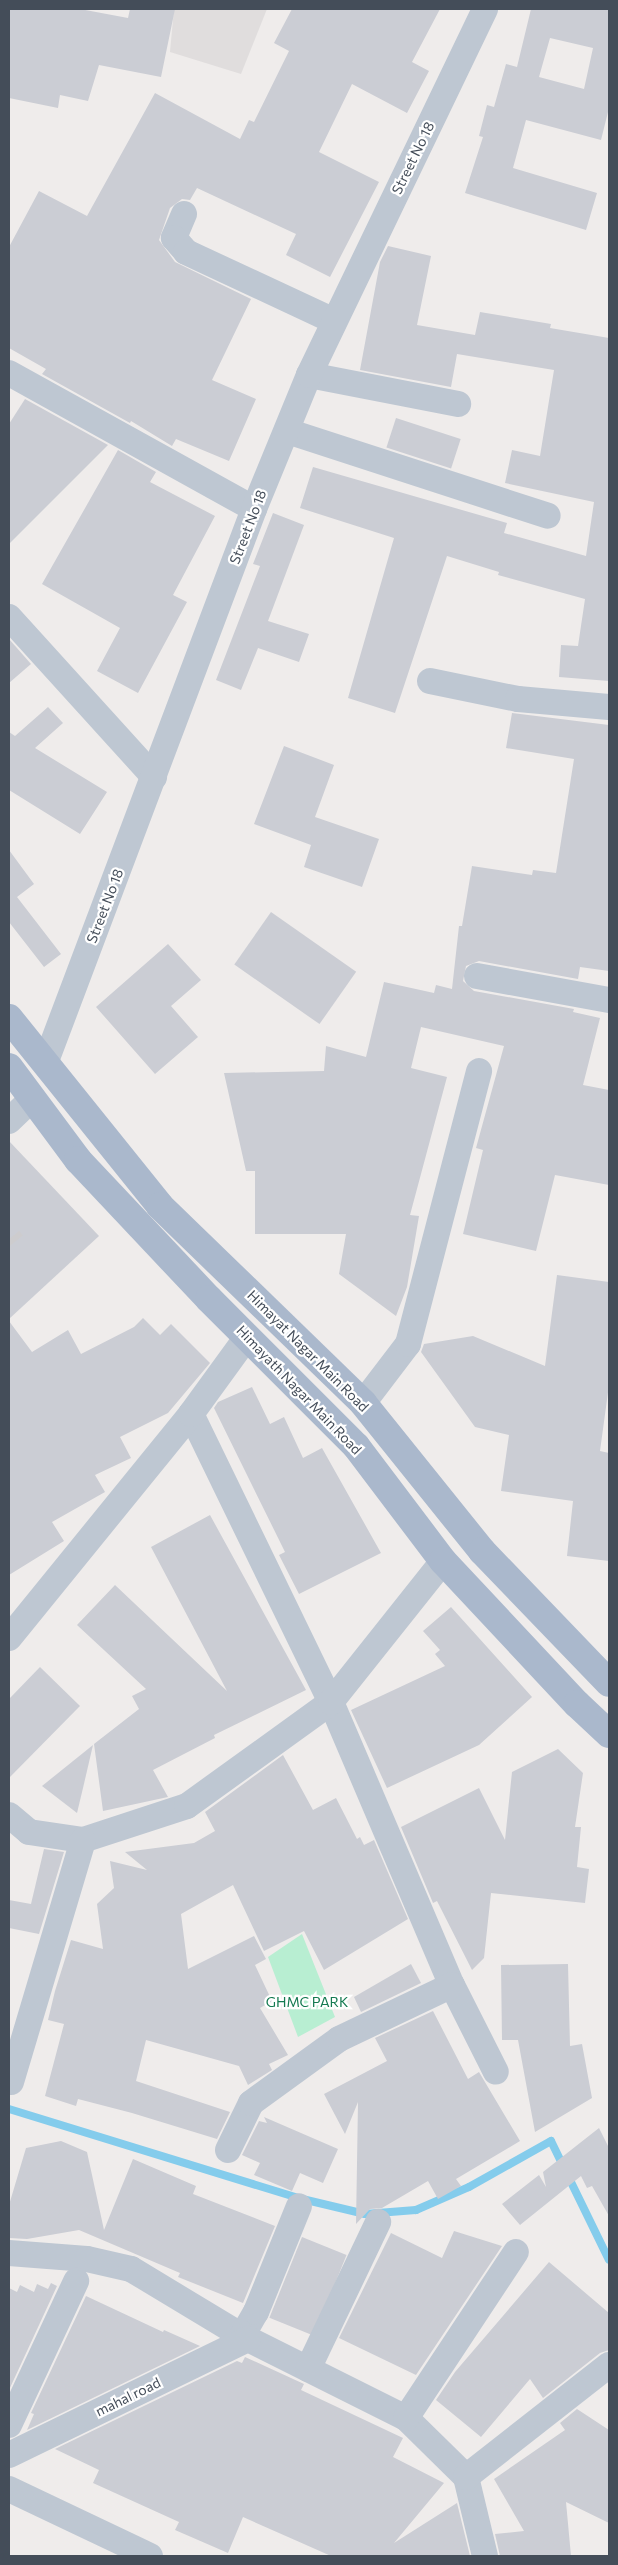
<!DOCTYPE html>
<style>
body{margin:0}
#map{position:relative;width:618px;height:2565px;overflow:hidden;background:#efeceb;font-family:Commissioner,sans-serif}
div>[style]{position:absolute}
.education>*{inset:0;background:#e0dddd}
.green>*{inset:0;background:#b8eed2}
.stream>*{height:8px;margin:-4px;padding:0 4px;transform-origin:4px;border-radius:4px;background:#84ccec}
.building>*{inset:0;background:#cbcdd4;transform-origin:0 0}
.minor-tunnel>*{height:26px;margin-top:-13px;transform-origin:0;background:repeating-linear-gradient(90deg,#cdccce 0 26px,transparent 0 39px)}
.minor>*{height:26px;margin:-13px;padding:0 13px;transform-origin:13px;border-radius:13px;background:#bec7d2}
.major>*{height:28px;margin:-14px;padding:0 14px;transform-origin:14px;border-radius:14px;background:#aab8cc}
span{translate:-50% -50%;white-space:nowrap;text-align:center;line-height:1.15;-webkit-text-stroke:4.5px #fff;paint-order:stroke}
.street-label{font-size:14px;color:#444d59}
.park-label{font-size:14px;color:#157a51}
.frame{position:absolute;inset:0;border:10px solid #444d59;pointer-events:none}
</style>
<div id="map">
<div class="education">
<div style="clip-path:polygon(174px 9px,267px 9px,241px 74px,170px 52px)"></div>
</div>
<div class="green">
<div style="clip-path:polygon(302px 1934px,335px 2017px,298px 2037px,268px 1957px)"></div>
</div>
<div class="stream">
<div style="left:9px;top:2109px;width:302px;rotate:17.1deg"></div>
<div style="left:298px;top:2198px;width:69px;rotate:13.4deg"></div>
<div style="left:365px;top:2214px;width:51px;rotate:-4.5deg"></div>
<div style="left:416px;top:2210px;width:58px;rotate:-23.5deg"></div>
<div style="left:469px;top:2187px;width:94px;rotate:-29.3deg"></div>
<div style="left:551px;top:2141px;width:132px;rotate:64deg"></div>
</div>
<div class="building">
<div style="clip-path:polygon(9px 9px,80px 9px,128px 18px,130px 9px,175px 9px,161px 77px,99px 65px,88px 101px,60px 95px,58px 108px,9px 98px)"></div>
<div style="clip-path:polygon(292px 9px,440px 9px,412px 62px,429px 71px,407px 113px,352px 84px,319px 152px,379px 182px,330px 277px,286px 255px,296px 234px,197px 188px,190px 200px,182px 199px,170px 208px,159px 240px,175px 262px,251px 299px,212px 380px,256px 399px,229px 461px,176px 439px,172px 446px,131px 421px,130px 423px,42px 374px,46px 369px,9px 348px,9px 247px,39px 191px,87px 216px,155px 93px,240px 139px,249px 120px,254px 122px,289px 51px,274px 43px)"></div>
<div style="clip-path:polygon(evenodd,531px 9px,609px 9px,609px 108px,601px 140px,526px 120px,513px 168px,597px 193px,586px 230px,465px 193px,483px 137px,479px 136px,487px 105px,494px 107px,506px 64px,517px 67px,531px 9px,550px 38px,593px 48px,584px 89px,539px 77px,550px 38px)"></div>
<div style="clip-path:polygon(388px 246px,431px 256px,417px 325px,475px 335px,480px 312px,551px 324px,550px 328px,609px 338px,609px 681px,559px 677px,561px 645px,578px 646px,585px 599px,498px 575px,499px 572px,447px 556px,395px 713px,348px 698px,394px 538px,300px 508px,313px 467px,507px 523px,504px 533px,586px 556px,594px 502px,505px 483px,512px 450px,540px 456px,554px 370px,457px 354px,451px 387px,360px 370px,380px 262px)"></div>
<div style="clip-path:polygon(25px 399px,108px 445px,9px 544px,9px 424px)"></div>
<div style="left:396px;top:418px;width:68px;height:31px;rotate:18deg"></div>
<div style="clip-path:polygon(118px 450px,156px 472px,150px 482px,215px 516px,173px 595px,187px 602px,138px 693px,97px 671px,120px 628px,42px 584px)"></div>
<div style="clip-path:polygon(273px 513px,304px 525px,268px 621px,309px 634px,299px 662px,258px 648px,241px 690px,216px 680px,260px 566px,253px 564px)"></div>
<div style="clip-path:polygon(9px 639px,31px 664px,9px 683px)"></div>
<div style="clip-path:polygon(48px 707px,63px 723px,35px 748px,107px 792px,80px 834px,9px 790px,9px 732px,15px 736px)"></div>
<div style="clip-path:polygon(512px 713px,609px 725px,609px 971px,580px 967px,578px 979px,479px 961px,466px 966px,463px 981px,474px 991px,574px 1009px,573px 1012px,600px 1018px,583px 1085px,609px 1090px,609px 1185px,555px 1175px,536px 1251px,463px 1234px,483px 1150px,476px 1148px,504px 1046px,421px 1027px,411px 1068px,447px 1077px,410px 1215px,419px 1216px,407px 1287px,396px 1316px,339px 1274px,346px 1234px,255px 1234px,255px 1171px,246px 1171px,224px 1073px,324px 1071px,326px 1046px,366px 1057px,384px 982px,434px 993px,436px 985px,452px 989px,459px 926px,462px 926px,472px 866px,532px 875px,533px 870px,556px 873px,574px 759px,506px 748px)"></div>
<div style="clip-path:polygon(284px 746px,334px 765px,315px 817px,379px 839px,362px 887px,304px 867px,311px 845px,254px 824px)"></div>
<div style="clip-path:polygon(9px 850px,34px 884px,17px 897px,61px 954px,44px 967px,9px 922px)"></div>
<div style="left:271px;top:912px;width:104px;height:64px;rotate:35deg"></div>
<div style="clip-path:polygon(168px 944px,201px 980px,171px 1006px,198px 1037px,155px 1074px,96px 1007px)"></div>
<div style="clip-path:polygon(9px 1141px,99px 1236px,9px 1319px)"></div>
<div style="clip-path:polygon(557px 1275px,609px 1282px,609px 1385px,600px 1451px,609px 1453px,609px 1561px,567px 1556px,573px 1501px,501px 1491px,509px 1435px,475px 1427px,421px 1352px,424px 1344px,473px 1336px,545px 1366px)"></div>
<div style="clip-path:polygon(143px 1318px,160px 1335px,171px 1324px,210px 1363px,168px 1413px,120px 1437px,131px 1458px,95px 1475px,105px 1492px,52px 1522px,64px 1541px,9px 1575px,9px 1321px,32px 1352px,68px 1330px,81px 1354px,134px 1327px)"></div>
<div style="clip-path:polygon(252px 1387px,270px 1424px,284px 1417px,303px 1458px,322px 1448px,381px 1553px,299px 1594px,279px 1555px,285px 1552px,214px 1408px,218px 1402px)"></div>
<div style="clip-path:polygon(210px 1515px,306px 1690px,214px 1735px,215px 1738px,153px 1770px,168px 1797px,103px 1811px,94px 1744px,139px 1709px,132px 1696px,146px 1689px,77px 1625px,115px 1585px,227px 1691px,151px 1547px)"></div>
<div style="clip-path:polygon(451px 1607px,532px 1697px,479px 1745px,387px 1788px,351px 1710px,445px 1666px,435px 1654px,440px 1650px,423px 1631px)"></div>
<div style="clip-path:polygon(40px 1667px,80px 1706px,9px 1778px,9px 1699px)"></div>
<div style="clip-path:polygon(93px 1745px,83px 1788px,77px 1813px,42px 1786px)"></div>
<div style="clip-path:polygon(558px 1749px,583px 1773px,575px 1827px,581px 1827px,577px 1867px,589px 1869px,585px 1903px,491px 1893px,484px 1958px,472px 1970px,437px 1901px,433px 1903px,401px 1827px,479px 1788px,505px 1840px,512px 1772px)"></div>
<div style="clip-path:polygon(283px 1755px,313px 1810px,336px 1798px,357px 1839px,360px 1837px,364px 1845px,374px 1840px,408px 1919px,324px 1970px,304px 1931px,264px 1951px,233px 1885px,181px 1914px,188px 1969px,254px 1936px,266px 1959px,255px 1965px,272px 2001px,260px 2008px,288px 2055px,269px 2064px,272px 2070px,248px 2085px,239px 2066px,146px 2040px,136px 2081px,230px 2112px,217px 2139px,132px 2113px,78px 2099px,76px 2106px,45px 2096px,64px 2024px,48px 2020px,55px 1991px,71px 1940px,103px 1949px,97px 1904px,114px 1888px,110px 1861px,147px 1870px,125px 1852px,194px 1843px,215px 1831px,205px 1812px)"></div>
<div style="clip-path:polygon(44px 1849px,64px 1852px,39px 1934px,9px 1928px,9px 1900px,31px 1904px)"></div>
<div style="clip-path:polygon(411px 1964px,421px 1983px,361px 2012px,354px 1997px)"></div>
<div style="clip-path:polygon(568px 1964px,570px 2046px,582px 2044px,592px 2098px,535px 2132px,518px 2040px,502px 2040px,501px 1965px)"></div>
<div style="clip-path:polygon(433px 2011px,468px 2079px,479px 2072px,520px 2141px,456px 2179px,461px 2186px,438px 2199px,428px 2181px,382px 2208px,370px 2209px,356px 2224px,358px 2102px,345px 2134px,324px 2094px,387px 2061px,375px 2038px)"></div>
<div style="clip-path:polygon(264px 2117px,338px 2149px,323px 2183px,300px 2173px,292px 2191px,254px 2175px,260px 2163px,242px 2155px,259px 2121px,267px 2123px)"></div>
<div style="clip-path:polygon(599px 2128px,609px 2148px,609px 2216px,592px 2186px,587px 2188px,581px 2176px,520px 2225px,502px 2204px,539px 2175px,546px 2187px,543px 2172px)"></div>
<div style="clip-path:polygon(61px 2141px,87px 2152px,104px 2230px,133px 2159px,196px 2186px,193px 2194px,275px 2226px,243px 2303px,178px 2277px,180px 2273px,79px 2230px,27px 2239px,9px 2238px,9px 2205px,26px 2148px)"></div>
<div style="clip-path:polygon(454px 2231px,502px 2246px,416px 2375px,339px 2338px,391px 2233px,442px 2258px)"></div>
<div style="left:302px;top:2237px;width:48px;height:87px;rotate:22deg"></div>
<div style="clip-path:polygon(549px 2262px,609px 2313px,609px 2350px,600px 2353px,543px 2398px,530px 2379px,481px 2437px,436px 2400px,455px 2372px)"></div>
<div style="clip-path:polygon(51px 2283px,57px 2286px,9px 2390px,9px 2288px,17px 2292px,20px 2285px,34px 2292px,37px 2284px,48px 2289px)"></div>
<div style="clip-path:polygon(86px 2296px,163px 2332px,164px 2330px,200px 2346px,27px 2430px,34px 2414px,31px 2413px)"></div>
<div style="clip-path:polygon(245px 2357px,304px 2384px,301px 2390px,403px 2438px,393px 2457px,444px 2483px,394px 2543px,457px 2503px,470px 2556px,331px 2556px,243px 2517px,228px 2553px,175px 2530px,179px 2522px,93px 2483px,99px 2470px,55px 2449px,237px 2361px,242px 2363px)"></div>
<div style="clip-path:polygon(577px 2409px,609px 2430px,609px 2523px,566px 2502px,571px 2556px,500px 2556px,495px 2534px,524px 2531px,494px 2479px,565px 2430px,560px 2423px)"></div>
</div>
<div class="minor-tunnel">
<div style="left:9px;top:1239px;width:6px;rotate:51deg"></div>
</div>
<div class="minor">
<div style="left:184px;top:214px;width:26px;rotate:113deg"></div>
<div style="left:174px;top:238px;width:18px;rotate:49deg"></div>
<div style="left:186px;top:252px;width:163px;rotate:25deg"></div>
<div style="left:9px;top:373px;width:280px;rotate:29deg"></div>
<div style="left:309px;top:375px;width:152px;rotate:11deg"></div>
<div style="left:287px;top:431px;width:274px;rotate:18deg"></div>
<div style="left:9px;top:617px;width:216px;rotate:47.8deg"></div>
<div style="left:430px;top:681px;width:90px;rotate:11.6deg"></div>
<div style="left:518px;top:699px;width:91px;rotate:5deg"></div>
<div style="left:477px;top:976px;width:134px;rotate:10.3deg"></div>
<div style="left:46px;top:1061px;width:590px;rotate:-69.35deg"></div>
<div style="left:254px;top:509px;width:145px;rotate:-67.7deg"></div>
<div style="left:309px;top:375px;width:406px;rotate:-64.3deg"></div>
<div style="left:9px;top:1121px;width:33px;rotate:-44deg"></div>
<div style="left:363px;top:1403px;width:74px;rotate:-52.7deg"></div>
<div style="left:408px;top:1344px;width:282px;rotate:-75.4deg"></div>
<div style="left:191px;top:1414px;width:320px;rotate:64.1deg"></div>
<div style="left:331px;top:1702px;width:308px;rotate:66.9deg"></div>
<div style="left:452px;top:1985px;width:97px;rotate:63.2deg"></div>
<div style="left:9px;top:1638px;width:289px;rotate:-50.9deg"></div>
<div style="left:191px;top:1414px;width:95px;rotate:-54deg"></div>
<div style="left:9px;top:1815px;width:26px;rotate:40deg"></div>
<div style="left:29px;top:1832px;width:55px;rotate:8.4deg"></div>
<div style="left:83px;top:1840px;width:109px;rotate:-18.1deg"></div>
<div style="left:187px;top:1806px;width:178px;rotate:-35.8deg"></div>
<div style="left:331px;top:1702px;width:180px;rotate:-51.5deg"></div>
<div style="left:11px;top:2082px;width:252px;rotate:-73.4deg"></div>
<div style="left:228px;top:2150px;width:52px;rotate:-63.9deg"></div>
<div style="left:251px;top:2103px;width:109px;rotate:-36deg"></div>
<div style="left:339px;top:2039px;width:125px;rotate:-25.5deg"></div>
<div style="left:9px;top:2253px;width:78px;rotate:4.4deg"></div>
<div style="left:87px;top:2259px;width:45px;rotate:12.8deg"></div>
<div style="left:131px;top:2269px;width:130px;rotate:31.1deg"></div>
<div style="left:242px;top:2336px;width:183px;rotate:26.6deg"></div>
<div style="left:406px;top:2418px;width:84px;rotate:44.5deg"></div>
<div style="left:466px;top:2477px;width:81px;rotate:76.5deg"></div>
<div style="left:242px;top:2336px;width:28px;rotate:-60deg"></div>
<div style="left:256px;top:2312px;width:114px;rotate:-67.9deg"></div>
<div style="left:308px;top:2369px;width:163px;rotate:-64.5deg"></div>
<div style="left:406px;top:2418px;width:199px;rotate:-56.5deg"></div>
<div style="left:9px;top:2425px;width:159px;rotate:-65deg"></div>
<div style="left:9px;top:2455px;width:266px;rotate:-25.9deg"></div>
<div style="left:466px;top:2477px;width:182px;rotate:-38.1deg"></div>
<div style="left:9px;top:2489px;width:156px;rotate:25.4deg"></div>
</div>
<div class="major">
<div style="left:9px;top:1018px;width:241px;rotate:51.2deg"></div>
<div style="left:160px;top:1206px;width:283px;rotate:44.1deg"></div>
<div style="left:363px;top:1403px;width:190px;rotate:51.2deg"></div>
<div style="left:482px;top:1551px;width:183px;rotate:46.1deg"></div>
<div style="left:9px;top:1067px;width:116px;rotate:53.4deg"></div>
<div style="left:78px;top:1160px;width:191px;rotate:46.7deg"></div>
<div style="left:209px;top:1299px;width:208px;rotate:45deg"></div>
<div style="left:356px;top:1446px;width:144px;rotate:52.9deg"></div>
<div style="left:443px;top:1561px;width:196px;rotate:46.9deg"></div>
<div style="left:577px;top:1704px;width:44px;rotate:43.2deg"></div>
</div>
<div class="street-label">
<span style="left:413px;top:158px;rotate:-64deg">Street No 18</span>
<span style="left:248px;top:527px;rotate:-69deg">Street No 18</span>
<span style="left:105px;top:906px;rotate:-69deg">Street No 18</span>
<span style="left:308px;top:1351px;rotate:45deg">Himayat Nagar Main Road</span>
<span style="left:299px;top:1390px;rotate:46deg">Himayath Nagar Main Road</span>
<span style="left:128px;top:2397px;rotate:-26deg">mahal road</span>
</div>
<div class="park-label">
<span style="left:307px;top:2002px">GHMC PARK</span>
</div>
<div class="frame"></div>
</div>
